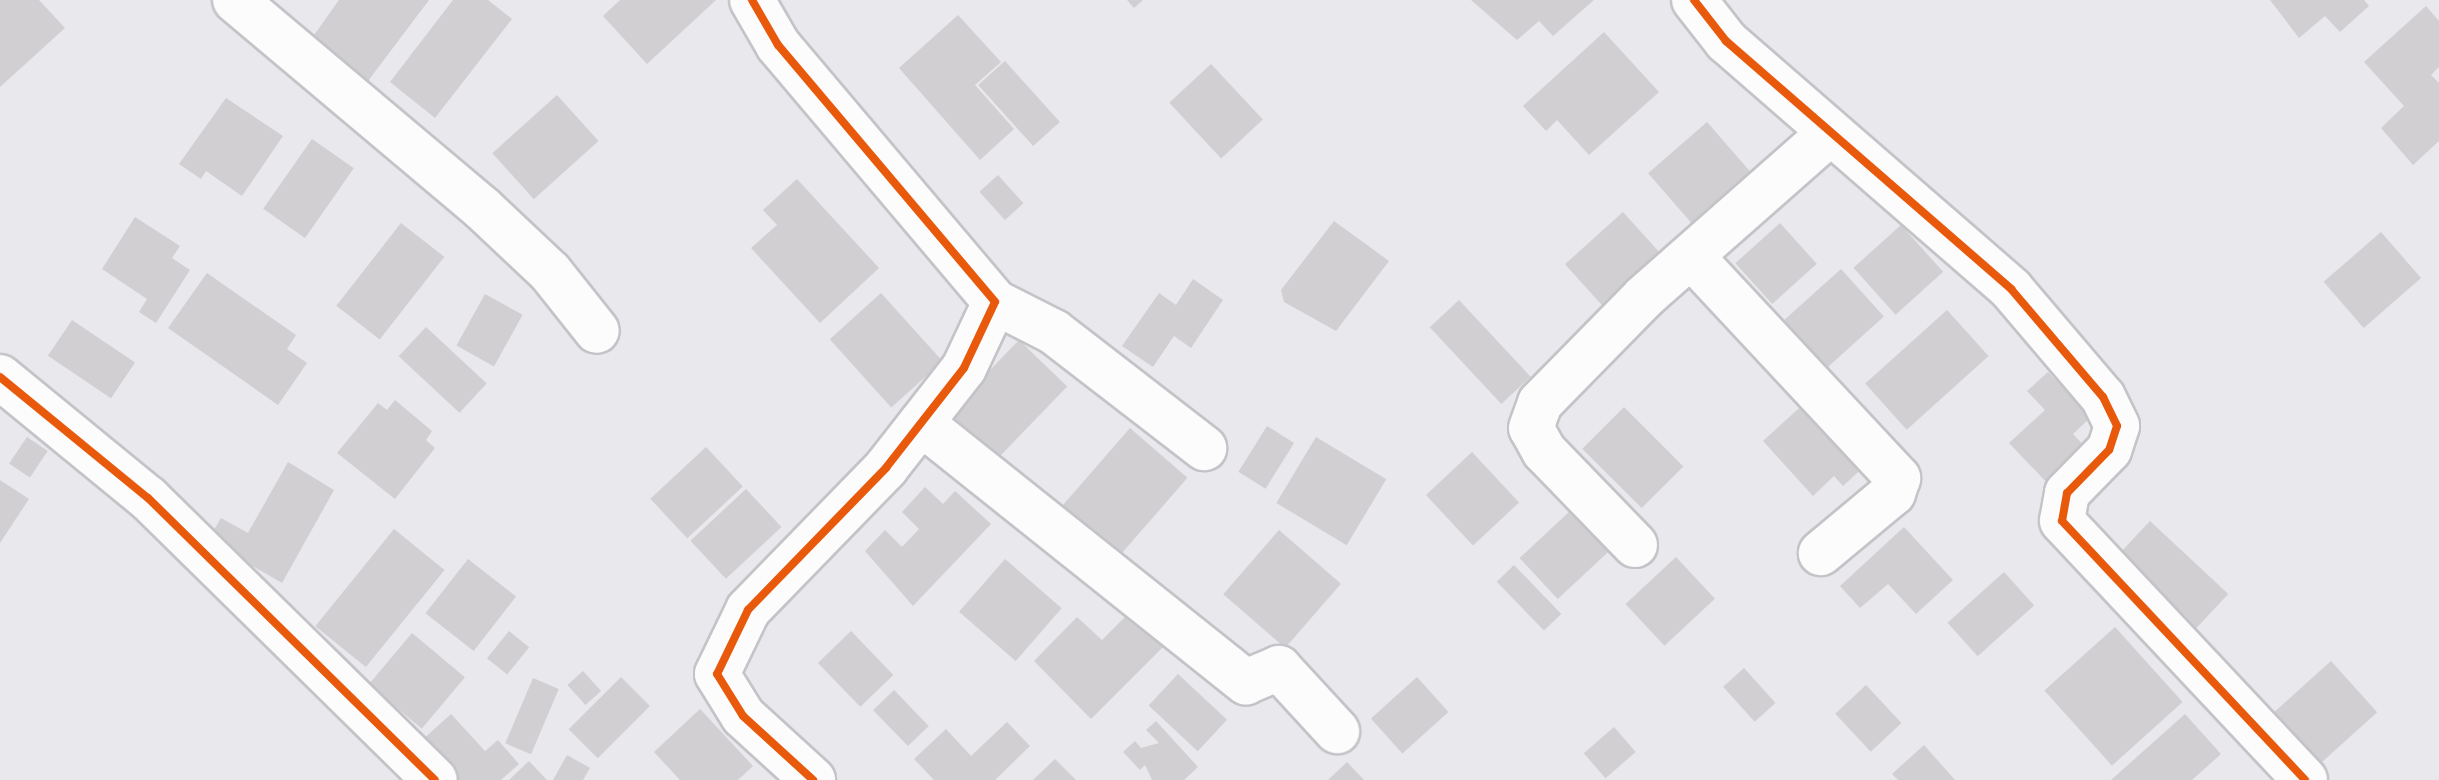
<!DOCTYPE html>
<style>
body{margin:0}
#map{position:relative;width:2439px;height:780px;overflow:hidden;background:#e8e8ed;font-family:"Crimson Pro",serif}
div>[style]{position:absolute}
.building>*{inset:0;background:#d1cfd1;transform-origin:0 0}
.roads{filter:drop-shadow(2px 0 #c4c4c8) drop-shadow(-2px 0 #c4c4c8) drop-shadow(0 2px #c4c4c8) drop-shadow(0 -2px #c4c4c8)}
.minor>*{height:44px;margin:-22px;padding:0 22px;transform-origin:22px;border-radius:22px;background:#fcfcfc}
.cycleway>*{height:8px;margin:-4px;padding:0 4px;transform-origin:4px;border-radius:4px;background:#e8590c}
span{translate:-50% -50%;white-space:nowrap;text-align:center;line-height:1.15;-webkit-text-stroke:6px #f3f3fe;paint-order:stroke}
</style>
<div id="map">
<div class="building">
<div style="clip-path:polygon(0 0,39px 0,65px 28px,0 87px)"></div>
<div style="clip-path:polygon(339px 0,429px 0,368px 81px,312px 38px)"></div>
<div style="clip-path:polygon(453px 0,488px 0,512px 19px,435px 118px,390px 82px)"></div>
<div style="clip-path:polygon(620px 0,716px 0,647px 64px,603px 16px)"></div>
<div style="clip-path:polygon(1127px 0,1143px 0,1134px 8px)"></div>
<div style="clip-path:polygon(1471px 0,1594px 0,1553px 36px,1539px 21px,1517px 40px)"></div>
<div style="clip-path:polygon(2270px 0,2364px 0,2369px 6px,2340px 32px,2325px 16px,2299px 38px)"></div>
<div style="clip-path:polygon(2426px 6px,2439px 21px,2439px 67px,2431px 75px,2439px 83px,2439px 141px,2413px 165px,2381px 128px,2404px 106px,2364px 62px)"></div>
<div style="clip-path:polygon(958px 15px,1001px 62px,975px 85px,1014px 129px,980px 160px,899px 68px)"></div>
<div style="clip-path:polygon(1604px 32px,1659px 92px,1589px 155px,1557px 120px,1546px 131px,1523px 106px)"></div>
<div style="left:1005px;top:61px;width:82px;height:36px;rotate:48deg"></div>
<div style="left:1211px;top:64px;width:76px;height:57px;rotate:47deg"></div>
<div style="left:557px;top:95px;width:62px;height:87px;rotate:48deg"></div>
<div style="clip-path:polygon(226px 98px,283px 136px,242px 196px,206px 171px,201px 179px,179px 164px)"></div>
<div style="left:1707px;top:122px;width:69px;height:78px;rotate:49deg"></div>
<div style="left:312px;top:139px;width:51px;height:85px;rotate:35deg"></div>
<div style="left:998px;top:175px;width:38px;height:25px;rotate:48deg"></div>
<div style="clip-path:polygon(797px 179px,879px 268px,820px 323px,751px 248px,777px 225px,763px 210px)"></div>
<div style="left:1623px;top:212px;width:58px;height:78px;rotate:48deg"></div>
<div style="clip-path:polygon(135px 217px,180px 246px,172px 258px,190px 270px,156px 323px,139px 312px,147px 299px,102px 269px)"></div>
<div style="clip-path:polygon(1334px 221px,1389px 261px,1336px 331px,1284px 302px,1281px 290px)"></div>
<div style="left:401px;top:223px;width:55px;height:105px;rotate:38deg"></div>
<div style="left:1780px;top:223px;width:55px;height:60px;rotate:48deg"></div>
<div style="left:1901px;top:225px;width:63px;height:64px;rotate:48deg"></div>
<div style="left:2381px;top:232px;width:61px;height:76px;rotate:49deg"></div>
<div style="left:1841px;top:269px;width:64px;height:79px;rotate:48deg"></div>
<div style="clip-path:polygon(207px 273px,296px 335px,287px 349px,307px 363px,278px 405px,168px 328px)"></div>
<div style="clip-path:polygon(1193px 279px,1223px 300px,1191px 348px,1174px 336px,1153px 367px,1122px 346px,1159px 293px,1176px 305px)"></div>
<div style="left:881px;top:293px;width:92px;height:69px;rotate:48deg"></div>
<div style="left:485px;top:294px;width:43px;height:59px;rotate:29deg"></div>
<div style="left:1459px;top:300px;width:105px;height:40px;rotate:47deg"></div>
<div style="left:1947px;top:310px;width:62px;height:110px;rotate:48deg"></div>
<div style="left:72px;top:320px;width:76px;height:43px;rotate:34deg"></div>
<div style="left:426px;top:327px;width:83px;height:40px;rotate:43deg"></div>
<div style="left:1019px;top:340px;width:67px;height:107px;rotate:44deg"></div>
<div style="clip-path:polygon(2048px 372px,2091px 417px,2073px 434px,2089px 451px,2051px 487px,2009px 443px,2045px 410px,2027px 391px)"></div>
<div style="clip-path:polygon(395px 400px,432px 431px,426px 440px,435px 448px,395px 499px,337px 453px,378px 403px,387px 410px)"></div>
<div style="clip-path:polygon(1808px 400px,1867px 464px,1843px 486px,1834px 476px,1813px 496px,1763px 441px)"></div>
<div style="left:1624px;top:407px;width:84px;height:59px;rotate:45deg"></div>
<div style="left:1267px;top:426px;width:32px;height:54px;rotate:32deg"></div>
<div style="left:1130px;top:428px;width:76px;height:106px;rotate:41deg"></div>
<div style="left:27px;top:437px;width:25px;height:32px;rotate:34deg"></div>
<div style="left:1316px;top:437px;width:82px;height:77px;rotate:31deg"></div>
<div style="left:706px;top:447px;width:54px;height:76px;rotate:47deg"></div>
<div style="left:1472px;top:452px;width:69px;height:63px;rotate:47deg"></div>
<div style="clip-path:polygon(288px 462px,334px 490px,282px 583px,208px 540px,221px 518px,248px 533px)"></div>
<div style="clip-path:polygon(0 480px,29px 499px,0 543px)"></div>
<div style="clip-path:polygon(925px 487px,943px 504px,955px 491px,991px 524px,913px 606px,865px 551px,885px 530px,902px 547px,919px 529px,902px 512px)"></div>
<div style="left:746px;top:489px;width:52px;height:76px;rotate:47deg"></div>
<div style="left:1570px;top:511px;width:56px;height:69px;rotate:47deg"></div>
<div style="left:2150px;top:521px;width:107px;height:47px;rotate:43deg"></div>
<div style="clip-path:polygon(1904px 527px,1953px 580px,1916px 614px,1888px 584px,1860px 608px,1840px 586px)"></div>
<div style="left:394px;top:529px;width:65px;height:125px;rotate:39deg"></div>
<div style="left:1279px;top:530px;width:82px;height:85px;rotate:41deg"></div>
<div style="left:1676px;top:557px;width:57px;height:69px;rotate:47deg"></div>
<div style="left:468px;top:559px;width:61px;height:69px;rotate:38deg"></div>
<div style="left:1005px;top:559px;width:75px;height:70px;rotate:41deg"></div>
<div style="left:1514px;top:565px;width:68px;height:24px;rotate:46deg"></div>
<div style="left:2004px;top:572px;width:45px;height:76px;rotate:48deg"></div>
<div style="clip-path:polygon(1132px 610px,1166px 644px,1091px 719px,1034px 661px,1077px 617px,1102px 640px)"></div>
<div style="left:2115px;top:627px;width:101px;height:95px;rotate:48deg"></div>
<div style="left:509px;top:631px;width:26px;height:35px;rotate:39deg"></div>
<div style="left:851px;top:631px;width:61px;height:46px;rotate:46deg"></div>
<div style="left:412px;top:633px;width:69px;height:67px;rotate:40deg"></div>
<div style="left:2331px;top:661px;width:69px;height:76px;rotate:48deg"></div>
<div style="left:1744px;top:668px;width:47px;height:28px;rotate:48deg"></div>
<div style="left:583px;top:671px;width:27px;height:21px;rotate:48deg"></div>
<div style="left:1178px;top:674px;width:67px;height:43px;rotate:43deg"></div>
<div style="left:621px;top:677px;width:41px;height:74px;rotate:45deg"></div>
<div style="left:1417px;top:677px;width:47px;height:62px;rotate:48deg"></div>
<div style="left:533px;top:678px;width:28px;height:71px;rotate:23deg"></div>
<div style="left:1866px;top:685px;width:52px;height:42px;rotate:47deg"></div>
<div style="left:894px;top:690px;width:50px;height:29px;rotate:46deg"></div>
<div style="clip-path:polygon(700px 709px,753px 766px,738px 780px,680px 780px,654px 752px)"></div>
<div style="clip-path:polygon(451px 714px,485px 751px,498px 740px,519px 764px,501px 780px,454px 780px,421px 741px)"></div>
<div style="clip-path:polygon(2185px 714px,2221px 754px,2192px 780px,2111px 780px)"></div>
<div style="clip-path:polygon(1156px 721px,1198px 767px,1184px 780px,1152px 780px,1145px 765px,1140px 770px,1123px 752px,1135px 741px,1141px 748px,1159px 743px,1146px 730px)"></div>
<div style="clip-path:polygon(1007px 722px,1030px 746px,995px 780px,934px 780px,914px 759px,946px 729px,971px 756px)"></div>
<div style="left:1614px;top:727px;width:33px;height:40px;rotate:49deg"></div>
<div style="clip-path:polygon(1924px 745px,1955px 780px,1898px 780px,1892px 774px)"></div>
<div style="clip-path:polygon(567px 755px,590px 768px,583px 780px,553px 780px)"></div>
<div style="clip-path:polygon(1055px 759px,1076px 780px,1033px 780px)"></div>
<div style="clip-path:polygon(529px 761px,547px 780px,509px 780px)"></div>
<div style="clip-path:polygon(1347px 762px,1364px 780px,1328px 780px)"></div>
</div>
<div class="roads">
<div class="minor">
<div style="left:235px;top:0;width:323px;rotate:40.1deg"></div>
<div style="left:482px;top:208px;width:93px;rotate:43.3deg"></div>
<div style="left:550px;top:272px;width:75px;rotate:51.5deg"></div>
<div style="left:752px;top:0;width:52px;rotate:60deg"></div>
<div style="left:778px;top:45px;width:336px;rotate:49.8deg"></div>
<div style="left:995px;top:302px;width:73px;rotate:115.2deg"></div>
<div style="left:964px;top:368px;width:127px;rotate:128deg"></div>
<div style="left:886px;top:468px;width:198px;rotate:134.2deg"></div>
<div style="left:748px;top:610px;width:71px;rotate:115.8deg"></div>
<div style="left:717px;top:674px;width:49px;rotate:58.2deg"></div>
<div style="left:743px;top:716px;width:95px;rotate:42.4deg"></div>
<div style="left:1694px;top:0;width:52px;rotate:52deg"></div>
<div style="left:1726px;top:41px;width:378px;rotate:41deg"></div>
<div style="left:2011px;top:289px;width:142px;rotate:49.6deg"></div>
<div style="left:2103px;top:397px;width:32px;rotate:64deg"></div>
<div style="left:2117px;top:426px;width:25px;rotate:108deg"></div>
<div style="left:2109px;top:450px;width:60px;rotate:134.3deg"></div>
<div style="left:2067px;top:493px;width:28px;rotate:100deg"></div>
<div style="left:2062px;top:521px;width:355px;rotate:46.8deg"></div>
<div style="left:1691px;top:256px;width:304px;rotate:47deg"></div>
<div style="left:1898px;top:478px;width:16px;rotate:108deg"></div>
<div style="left:1893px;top:493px;width:94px;rotate:140.2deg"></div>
<div style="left:995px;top:302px;width:66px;rotate:27deg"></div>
<div style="left:1054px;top:332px;width:190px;rotate:37.7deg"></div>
<div style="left:0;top:377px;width:191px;rotate:39.3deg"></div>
<div style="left:148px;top:498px;width:402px;rotate:44.5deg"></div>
<div style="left:921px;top:423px;width:416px;rotate:38.6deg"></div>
<div style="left:1246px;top:682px;width:36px;rotate:-23deg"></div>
<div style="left:1279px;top:668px;width:86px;rotate:47.4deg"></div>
<div style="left:1635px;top:545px;width:131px;rotate:-134.1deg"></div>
<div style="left:1544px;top:451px;width:26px;rotate:-119deg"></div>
<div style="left:1531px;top:428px;width:27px;rotate:-70deg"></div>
<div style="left:1540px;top:403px;width:148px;rotate:-45.5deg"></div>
<div style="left:1644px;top:297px;width:248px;rotate:-41.4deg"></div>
</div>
</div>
<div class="cycleway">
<div style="left:752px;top:0;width:52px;rotate:60deg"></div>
<div style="left:778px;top:45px;width:336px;rotate:49.8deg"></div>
<div style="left:995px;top:302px;width:73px;rotate:115.2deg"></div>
<div style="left:964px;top:368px;width:127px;rotate:128deg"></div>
<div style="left:886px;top:468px;width:198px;rotate:134.2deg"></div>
<div style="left:748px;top:610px;width:71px;rotate:115.8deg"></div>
<div style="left:717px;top:674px;width:49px;rotate:58.2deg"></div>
<div style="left:743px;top:716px;width:95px;rotate:42.4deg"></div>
<div style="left:1694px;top:0;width:52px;rotate:52deg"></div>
<div style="left:1726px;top:41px;width:378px;rotate:41deg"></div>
<div style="left:2011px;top:289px;width:142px;rotate:49.6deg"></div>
<div style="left:2103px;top:397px;width:32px;rotate:64deg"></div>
<div style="left:2117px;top:426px;width:25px;rotate:108deg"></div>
<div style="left:2109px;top:450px;width:60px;rotate:134.3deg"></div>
<div style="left:2067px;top:493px;width:28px;rotate:100deg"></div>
<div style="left:2062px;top:521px;width:355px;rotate:46.8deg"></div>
<div style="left:0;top:377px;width:191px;rotate:39.3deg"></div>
<div style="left:148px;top:498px;width:402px;rotate:44.5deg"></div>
</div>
</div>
